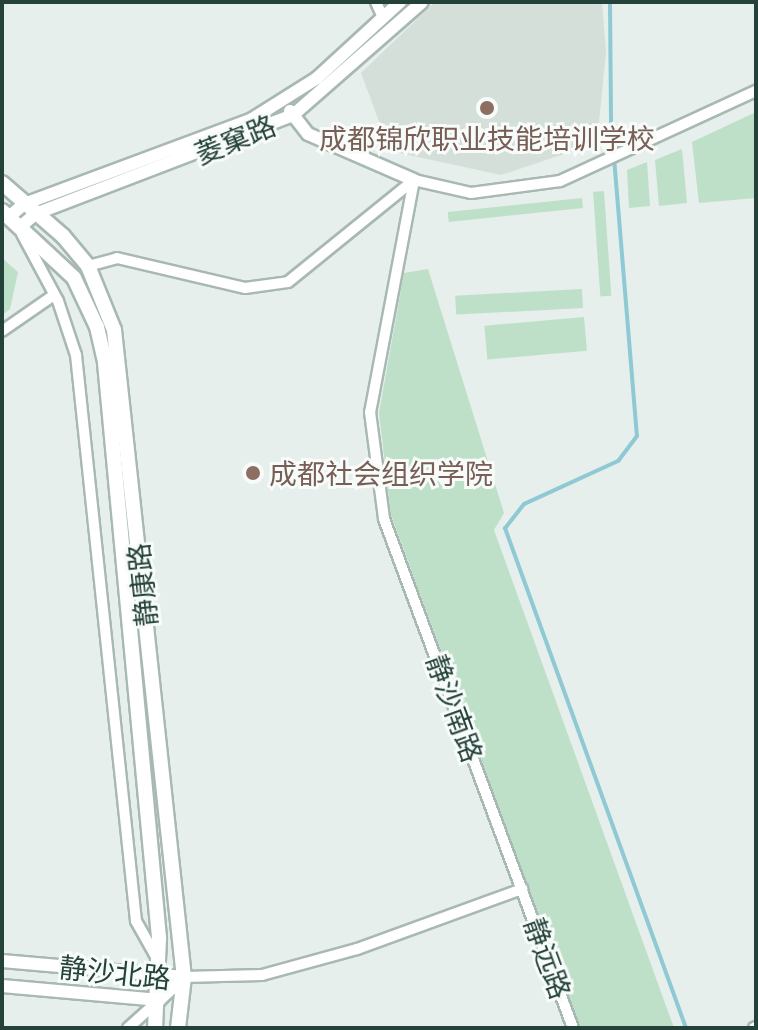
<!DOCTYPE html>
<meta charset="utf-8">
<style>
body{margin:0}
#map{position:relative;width:758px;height:1030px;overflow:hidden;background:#e6efeb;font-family:"Noto Sans","Noto Sans SC",sans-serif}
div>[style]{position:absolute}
.built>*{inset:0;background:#d4dfda}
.green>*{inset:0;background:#bfe0c8;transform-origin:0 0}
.stream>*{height:4px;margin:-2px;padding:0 2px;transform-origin:2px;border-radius:2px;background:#8ec9d4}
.roads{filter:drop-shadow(2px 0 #a8b8b2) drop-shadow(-2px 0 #a8b8b2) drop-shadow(0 2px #a8b8b2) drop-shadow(0 -2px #a8b8b2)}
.minor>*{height:10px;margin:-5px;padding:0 5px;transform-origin:5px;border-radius:5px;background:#fff}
.tertiary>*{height:12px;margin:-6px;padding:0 6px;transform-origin:6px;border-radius:6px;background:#fff}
.secondary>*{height:14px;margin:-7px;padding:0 7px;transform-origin:7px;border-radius:7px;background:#fff}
.dots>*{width:22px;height:22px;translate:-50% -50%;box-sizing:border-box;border:4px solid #f7fbf9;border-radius:50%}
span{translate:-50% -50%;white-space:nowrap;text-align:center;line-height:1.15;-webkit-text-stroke:6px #f7fbf9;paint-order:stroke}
.education-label{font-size:28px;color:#785e54}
.left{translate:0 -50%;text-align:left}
.street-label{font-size:28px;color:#24423a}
.frame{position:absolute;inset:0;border:4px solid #24423a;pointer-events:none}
</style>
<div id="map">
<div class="built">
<div style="clip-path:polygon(435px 2px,602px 2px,606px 52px,597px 143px,501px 175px,390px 151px,361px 73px)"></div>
</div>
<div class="green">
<div style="clip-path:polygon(756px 112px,756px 198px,699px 203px,692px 142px)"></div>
<div style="clip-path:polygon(682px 149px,687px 203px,659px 206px,655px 160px)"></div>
<div style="clip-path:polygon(647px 162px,650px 206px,629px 208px,627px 170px)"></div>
<div style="left:604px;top:191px;width:105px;height:11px;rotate:86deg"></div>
<div style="left:582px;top:198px;width:10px;height:135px;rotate:84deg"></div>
<div style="clip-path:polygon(2px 258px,18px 272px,10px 309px,2px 315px)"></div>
<div style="clip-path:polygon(428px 269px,504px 513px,494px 530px,674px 1028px,580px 1028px,391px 515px,379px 413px,404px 273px)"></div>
<div style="left:582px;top:289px;width:19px;height:127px;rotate:87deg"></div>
<div style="left:584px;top:317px;width:34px;height:100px;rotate:85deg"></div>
</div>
<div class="stream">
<div style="left:610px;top:2px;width:119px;rotate:89.5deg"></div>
<div style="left:611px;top:121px;width:316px;rotate:85.3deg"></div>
<div style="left:637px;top:436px;width:31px;rotate:127deg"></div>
<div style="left:618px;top:461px;width:103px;rotate:155.4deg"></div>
<div style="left:524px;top:504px;width:31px;rotate:128deg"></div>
<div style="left:505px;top:528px;width:532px;rotate:70.1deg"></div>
</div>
<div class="roads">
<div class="minor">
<div style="left:376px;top:2px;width:17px;rotate:66deg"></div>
<div style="left:414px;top:180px;width:236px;rotate:100.7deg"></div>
<div style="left:370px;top:412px;width:108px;rotate:82.5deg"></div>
<div style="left:384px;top:519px;width:543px;rotate:69.63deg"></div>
<div style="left:22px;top:234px;width:76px;rotate:61.8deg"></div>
<div style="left:58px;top:301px;width:57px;rotate:71.6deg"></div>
<div style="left:76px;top:355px;width:569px;rotate:83.95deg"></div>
<div style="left:136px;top:921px;width:45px;rotate:60.6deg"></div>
<div style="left:88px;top:266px;width:30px;rotate:-15deg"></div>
<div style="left:117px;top:258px;width:131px;rotate:13.2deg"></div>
<div style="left:245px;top:288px;width:43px;rotate:-7.9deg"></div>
<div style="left:288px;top:282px;width:162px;rotate:-39deg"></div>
<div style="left:414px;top:180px;width:58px;rotate:12.8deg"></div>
<div style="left:471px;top:193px;width:90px;rotate:-7.7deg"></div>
<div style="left:560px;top:181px;width:216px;rotate:-24.7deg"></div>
<div style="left:2px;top:331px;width:63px;rotate:-34.7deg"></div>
<div style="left:184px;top:977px;width:78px;rotate:-1.5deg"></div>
<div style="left:262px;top:975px;width:98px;rotate:-15.3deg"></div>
<div style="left:357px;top:949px;width:176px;rotate:-20deg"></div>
<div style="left:128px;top:1028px;width:40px;rotate:-42deg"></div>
<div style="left:754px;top:1028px;width:2px;rotate:-27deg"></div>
</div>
<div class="tertiary">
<div style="left:290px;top:111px;width:29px;rotate:52deg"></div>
<div style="left:308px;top:134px;width:116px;rotate:23.5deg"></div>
<div style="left:9px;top:217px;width:20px;rotate:-41deg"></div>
<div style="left:24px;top:204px;width:243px;rotate:-20.4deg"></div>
<div style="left:252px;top:119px;width:77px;rotate:-32.2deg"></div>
<div style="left:317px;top:78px;width:113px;rotate:-42.5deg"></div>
<div style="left:19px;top:228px;width:21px;rotate:-41deg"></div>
<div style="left:35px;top:214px;width:276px;rotate:-21deg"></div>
<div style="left:293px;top:115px;width:171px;rotate:-41.2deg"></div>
<div style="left:2px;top:961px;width:183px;rotate:5deg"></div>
<div style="left:2px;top:986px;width:158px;rotate:5.1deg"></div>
<div style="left:159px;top:1000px;width:34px;rotate:-43deg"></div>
</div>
<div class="secondary">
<div style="left:2px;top:183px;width:81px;rotate:41deg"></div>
<div style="left:63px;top:236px;width:39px;rotate:50deg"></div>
<div style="left:88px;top:266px;width:69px;rotate:67.9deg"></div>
<div style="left:114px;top:330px;width:651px;rotate:83.83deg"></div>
<div style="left:184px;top:977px;width:51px;rotate:96.7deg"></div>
<div style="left:2px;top:211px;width:98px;rotate:42.9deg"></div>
<div style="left:74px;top:278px;width:54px;rotate:64.9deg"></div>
<div style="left:97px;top:327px;width:37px;rotate:77deg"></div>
<div style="left:105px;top:363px;width:578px;rotate:84.63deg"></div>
<div style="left:159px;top:938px;width:90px;rotate:92.5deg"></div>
</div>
</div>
<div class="dots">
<div style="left:487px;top:108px;background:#8d6e63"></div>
<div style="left:253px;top:473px;background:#8d6e63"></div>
</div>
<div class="education-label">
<span style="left:487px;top:138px">成都锦欣职业技能培训学校</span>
<span class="left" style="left:269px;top:473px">成都社会组织学院</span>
</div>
<div class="street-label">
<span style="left:235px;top:139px;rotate:-22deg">菱窠路</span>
<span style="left:142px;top:585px;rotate:-96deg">静康路</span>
<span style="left:455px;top:708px;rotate:70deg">静沙南路</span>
<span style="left:548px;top:958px;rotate:70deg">静远路</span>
<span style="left:115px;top:972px;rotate:6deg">静沙北路</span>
</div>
<div class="frame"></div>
</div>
